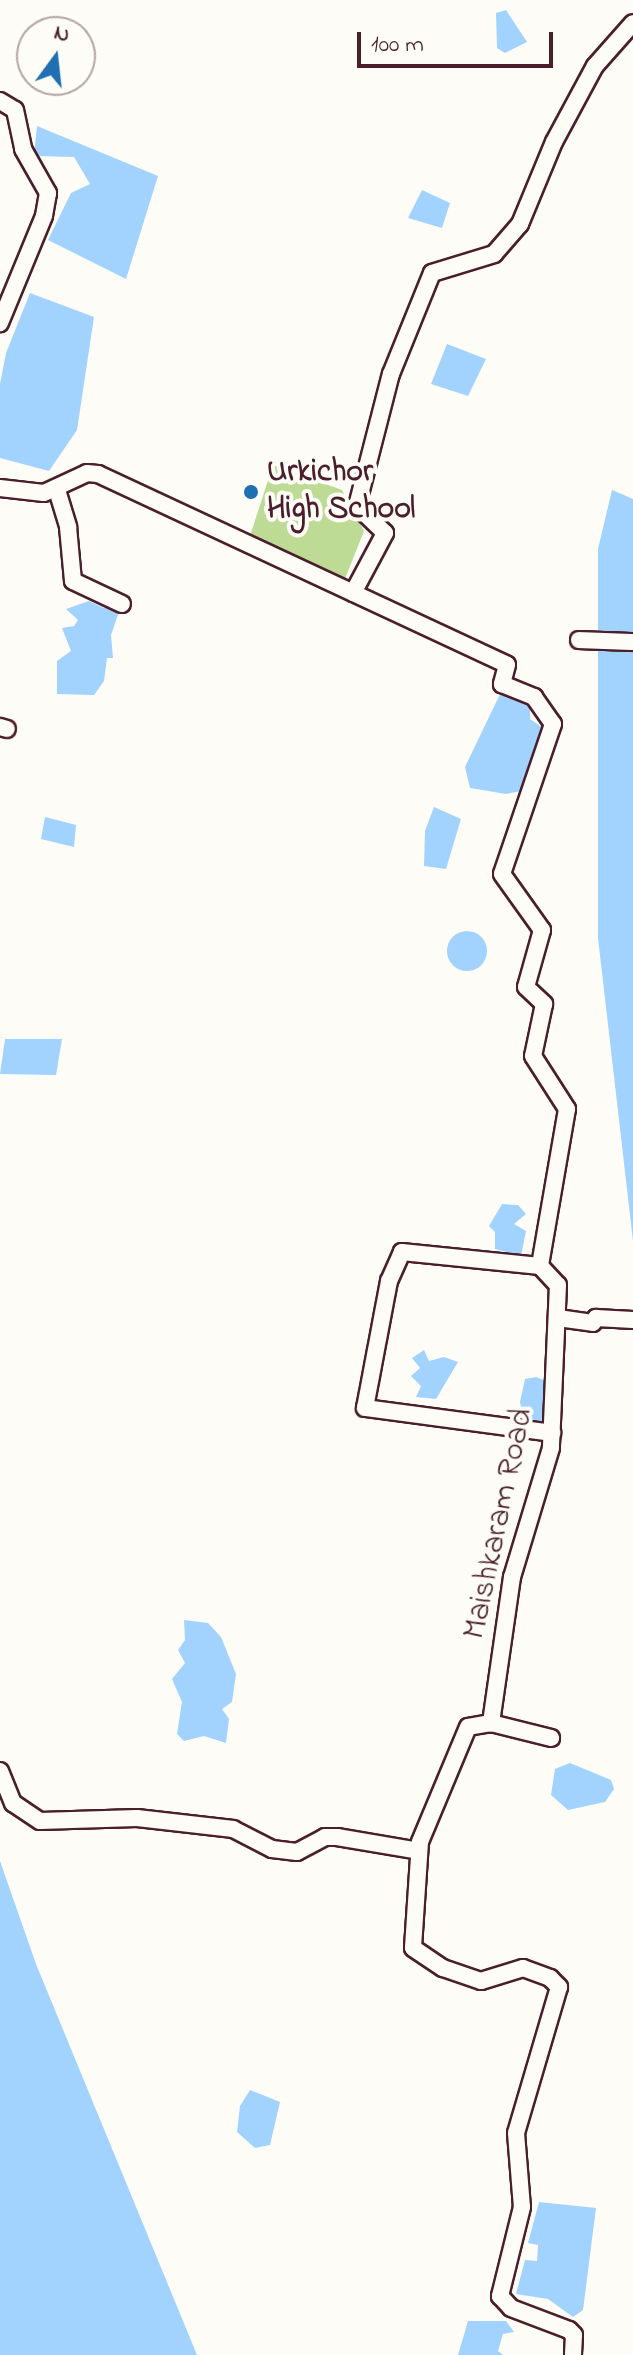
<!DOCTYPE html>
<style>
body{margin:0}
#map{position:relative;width:633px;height:2355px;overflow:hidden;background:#fdfcf7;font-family:"Indie Flower",sans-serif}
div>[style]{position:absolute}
.green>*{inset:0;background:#bddb94}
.water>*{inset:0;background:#a1d3fe}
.round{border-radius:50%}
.roads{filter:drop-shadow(2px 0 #4a1f2b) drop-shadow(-2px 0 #4a1f2b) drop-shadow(0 2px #4a1f2b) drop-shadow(0 -2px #4a1f2b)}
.minor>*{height:16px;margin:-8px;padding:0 8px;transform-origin:8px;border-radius:8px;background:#fdfcf7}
.dots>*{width:22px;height:22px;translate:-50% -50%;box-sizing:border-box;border:4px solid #fdfcf7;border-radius:50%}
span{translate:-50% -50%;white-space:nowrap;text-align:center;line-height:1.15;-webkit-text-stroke:8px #fdfcf7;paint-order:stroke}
.poi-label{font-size:32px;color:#4a1f2b;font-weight:700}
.left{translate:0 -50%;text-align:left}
.street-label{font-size:32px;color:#4a1f2b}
.north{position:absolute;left:16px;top:16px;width:80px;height:80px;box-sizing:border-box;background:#fdfcf7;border:2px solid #b5a4a5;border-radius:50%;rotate:15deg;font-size:22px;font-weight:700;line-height:32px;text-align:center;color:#4a1f2b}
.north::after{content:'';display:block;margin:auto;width:28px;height:36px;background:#1f6fb2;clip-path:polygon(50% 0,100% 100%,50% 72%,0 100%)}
.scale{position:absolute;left:357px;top:32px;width:196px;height:36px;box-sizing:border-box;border:4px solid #4a1f2b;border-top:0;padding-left:10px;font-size:24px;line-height:28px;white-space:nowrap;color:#4a1f2b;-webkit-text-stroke:6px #fdfcf7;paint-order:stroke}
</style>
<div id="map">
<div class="green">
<div style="clip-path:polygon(273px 465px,342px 490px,364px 531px,343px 584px,249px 539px)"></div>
</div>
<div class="water">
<div style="clip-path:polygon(506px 10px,527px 42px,505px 53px,497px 48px,496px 13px)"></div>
<div style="clip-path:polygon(37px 126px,158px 176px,126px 279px,48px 240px,71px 193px,90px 184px,74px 157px,34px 156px)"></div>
<div style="clip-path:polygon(422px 190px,450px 203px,442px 228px,408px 218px)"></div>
<div style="clip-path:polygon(30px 293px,94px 317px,77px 430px,49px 471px,0 458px,0 384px,6px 353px)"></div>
<div style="clip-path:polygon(447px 344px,486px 359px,468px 396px,431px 384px)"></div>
<div style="clip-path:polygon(612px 490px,633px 499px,633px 1241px,598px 938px,598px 549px)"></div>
<div style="clip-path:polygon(89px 601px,104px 608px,115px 605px,119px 612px,111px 635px,113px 658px,107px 658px,104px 681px,94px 695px,57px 694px,57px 661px,71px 651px,62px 628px,74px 626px,78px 620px,66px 609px)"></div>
<div style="clip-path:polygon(502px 690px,530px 708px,530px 719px,546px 730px,527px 790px,506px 794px,470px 788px,465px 767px)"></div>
<div style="clip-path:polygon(434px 807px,461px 819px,446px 869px,424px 866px,425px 831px)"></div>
<div style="clip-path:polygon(45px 817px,76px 825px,74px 847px,41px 839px)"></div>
<div class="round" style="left:447px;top:931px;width:40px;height:40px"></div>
<div style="clip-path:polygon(5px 1039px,62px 1039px,56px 1075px,0 1074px)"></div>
<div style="clip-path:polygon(502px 1204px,518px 1205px,526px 1214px,514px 1224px,526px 1231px,521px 1256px,495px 1249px,495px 1232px,489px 1226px)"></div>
<div style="clip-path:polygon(424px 1350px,429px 1361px,444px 1357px,458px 1362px,436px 1399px,416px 1397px,421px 1386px,411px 1376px,420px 1368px,412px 1358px)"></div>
<div style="clip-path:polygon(536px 1377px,549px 1382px,543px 1426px,524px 1424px,520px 1402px,525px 1379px)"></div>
<div style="clip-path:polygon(184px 1620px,208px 1623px,221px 1637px,236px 1674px,232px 1702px,222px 1709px,229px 1719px,226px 1743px,204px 1736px,184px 1741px,177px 1734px,182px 1702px,172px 1679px,185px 1663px,178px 1650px,185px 1640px)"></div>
<div style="clip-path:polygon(570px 1763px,611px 1780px,614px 1789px,605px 1802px,568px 1810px,551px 1795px,555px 1769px)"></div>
<div style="clip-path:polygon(0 1861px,36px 1964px,197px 2355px,0 2355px)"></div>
<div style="clip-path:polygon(250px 2090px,280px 2102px,270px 2145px,255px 2148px,237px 2132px,240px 2106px)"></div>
<div style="clip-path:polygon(539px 2202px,596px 2208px,583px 2310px,573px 2317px,548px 2299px,516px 2294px,525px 2260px,537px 2261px,538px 2245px,528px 2243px)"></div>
<div style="clip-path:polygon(468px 2321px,506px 2321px,514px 2332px,503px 2334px,498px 2351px,503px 2355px,458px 2355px)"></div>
</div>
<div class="roads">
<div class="minor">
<div style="left:0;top:101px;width:17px;rotate:31deg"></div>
<div style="left:15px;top:110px;width:40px;rotate:78deg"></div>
<div style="left:23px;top:149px;width:51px;rotate:60.4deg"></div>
<div style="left:48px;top:193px;width:23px;rotate:100deg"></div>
<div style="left:44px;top:216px;width:116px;rotate:112.4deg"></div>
<div style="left:0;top:488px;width:44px;rotate:6.5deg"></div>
<div style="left:44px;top:493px;width:47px;rotate:-24.9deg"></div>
<div style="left:87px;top:473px;width:11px;rotate:5deg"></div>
<div style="left:98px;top:474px;width:451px;rotate:25deg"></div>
<div style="left:507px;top:665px;width:20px;rotate:105deg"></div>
<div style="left:502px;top:684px;width:35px;rotate:22deg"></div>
<div style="left:534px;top:697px;width:33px;rotate:55deg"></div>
<div style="left:553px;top:724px;width:158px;rotate:108.8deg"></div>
<div style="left:502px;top:874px;width:69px;rotate:54.5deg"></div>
<div style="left:542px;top:930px;width:59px;rotate:105.7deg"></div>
<div style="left:526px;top:987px;width:25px;rotate:43deg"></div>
<div style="left:544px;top:1004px;width:53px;rotate:101.9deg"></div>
<div style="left:533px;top:1056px;width:63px;rotate:57.3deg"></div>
<div style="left:567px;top:1109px;width:159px;rotate:99.8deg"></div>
<div style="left:540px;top:1266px;width:26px;rotate:47deg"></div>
<div style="left:558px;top:1285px;width:163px;rotate:92.5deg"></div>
<div style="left:551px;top:1448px;width:135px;rotate:106.8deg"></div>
<div style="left:512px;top:1577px;width:148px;rotate:98.2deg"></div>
<div style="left:491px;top:1723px;width:23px;rotate:170deg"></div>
<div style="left:468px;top:1727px;width:125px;rotate:112.7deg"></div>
<div style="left:420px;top:1842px;width:106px;rotate:93.8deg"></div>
<div style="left:413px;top:1948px;width:36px;rotate:34deg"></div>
<div style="left:443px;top:1968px;width:40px;rotate:18.9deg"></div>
<div style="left:481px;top:1981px;width:44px;rotate:-17.2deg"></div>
<div style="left:523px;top:1968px;width:29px;rotate:20deg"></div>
<div style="left:550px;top:1978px;width:13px;rotate:45deg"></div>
<div style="left:559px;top:1987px;width:152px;rotate:106.4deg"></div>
<div style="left:516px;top:2133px;width:74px;rotate:85.4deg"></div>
<div style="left:522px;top:2207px;width:92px;rotate:103.9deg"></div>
<div style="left:500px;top:2296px;width:16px;rotate:47deg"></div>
<div style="left:511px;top:2308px;width:62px;rotate:20.8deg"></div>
<div style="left:569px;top:2330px;width:7px;rotate:45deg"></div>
<div style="left:574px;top:2335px;width:20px;rotate:93deg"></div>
<div style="left:57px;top:490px;width:39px;rotate:73deg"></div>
<div style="left:68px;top:527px;width:54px;rotate:84.7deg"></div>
<div style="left:73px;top:581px;width:54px;rotate:25.1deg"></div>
<div style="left:353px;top:593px;width:68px;rotate:-61.9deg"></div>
<div style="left:385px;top:533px;width:39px;rotate:-136deg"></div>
<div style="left:357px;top:506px;width:136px;rotate:-75.6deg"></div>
<div style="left:391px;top:374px;width:109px;rotate:-67.9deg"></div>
<div style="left:432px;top:273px;width:65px;rotate:-17deg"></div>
<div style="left:494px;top:254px;width:40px;rotate:-49deg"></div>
<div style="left:520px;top:224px;width:89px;rotate:-67.5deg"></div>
<div style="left:554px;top:142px;width:86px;rotate:-61.7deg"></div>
<div style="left:595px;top:66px;width:57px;rotate:-48.5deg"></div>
<div style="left:579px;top:640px;width:54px;rotate:2.1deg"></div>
<div style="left:0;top:727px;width:7px;rotate:16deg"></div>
<div style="left:540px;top:1266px;width:139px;rotate:-174.2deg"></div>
<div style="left:402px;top:1252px;width:32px;rotate:114deg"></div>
<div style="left:389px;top:1281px;width:129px;rotate:100.7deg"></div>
<div style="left:365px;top:1408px;width:189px;rotate:7.6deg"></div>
<div style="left:558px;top:1318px;width:35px;rotate:8deg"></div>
<div style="left:593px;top:1323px;width:6px;rotate:-59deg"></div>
<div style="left:596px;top:1318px;width:37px;rotate:3deg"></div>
<div style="left:491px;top:1723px;width:62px;rotate:14deg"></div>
<div style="left:0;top:1771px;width:35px;rotate:68deg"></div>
<div style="left:13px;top:1803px;width:32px;rotate:34deg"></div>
<div style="left:40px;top:1821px;width:97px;rotate:-1.8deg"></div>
<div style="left:137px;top:1818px;width:97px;rotate:6.5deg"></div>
<div style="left:233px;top:1829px;width:44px;rotate:27.1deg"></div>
<div style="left:272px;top:1849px;width:25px;rotate:7deg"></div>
<div style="left:297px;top:1852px;width:32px;rotate:-28deg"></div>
<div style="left:325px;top:1837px;width:12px"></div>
<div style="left:337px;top:1837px;width:83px;rotate:9.7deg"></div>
</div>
</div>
<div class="dots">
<div style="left:251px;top:492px;background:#1f6fb2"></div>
</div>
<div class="poi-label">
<span class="left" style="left:267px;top:492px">Urkichor<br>High School</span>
</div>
<div class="street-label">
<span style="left:500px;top:1524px;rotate:-78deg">Maishkaram Road</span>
</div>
<div class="north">N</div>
<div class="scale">100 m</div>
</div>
